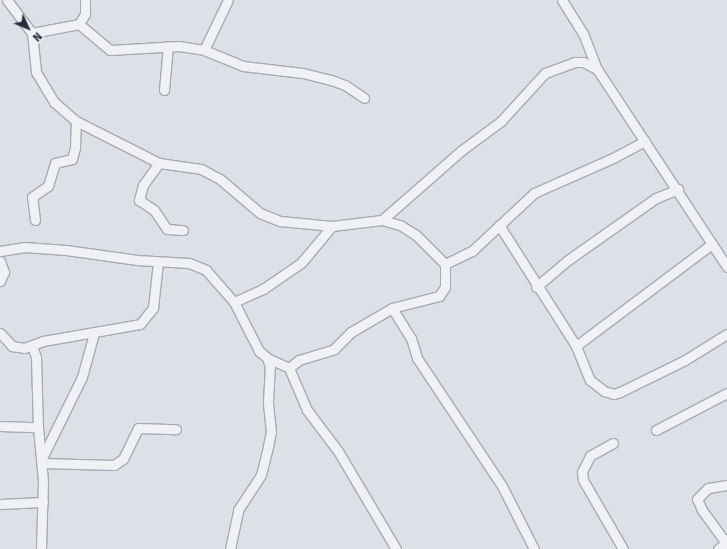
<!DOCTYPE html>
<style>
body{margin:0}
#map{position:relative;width:727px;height:549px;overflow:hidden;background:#dee0e7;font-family:"Fira Sans",sans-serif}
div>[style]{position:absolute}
.roads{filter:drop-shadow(1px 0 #a7aab4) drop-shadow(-1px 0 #a7aab4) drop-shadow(0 1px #a7aab4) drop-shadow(0 -1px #a7aab4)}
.minor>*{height:9px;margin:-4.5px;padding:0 4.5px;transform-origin:4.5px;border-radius:4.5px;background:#f0f1f5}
span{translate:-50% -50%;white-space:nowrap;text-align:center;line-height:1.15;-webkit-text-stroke:4px #edeff5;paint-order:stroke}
.north{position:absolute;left:8px;top:8px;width:40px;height:40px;-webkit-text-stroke:3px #edeff5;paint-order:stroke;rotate:134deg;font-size:11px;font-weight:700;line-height:16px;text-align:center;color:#282c3d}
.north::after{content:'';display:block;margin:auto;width:14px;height:18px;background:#282c3d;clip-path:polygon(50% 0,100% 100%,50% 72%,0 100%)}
</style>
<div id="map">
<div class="roads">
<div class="minor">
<div style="left:7px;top:0;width:41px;rotate:52.9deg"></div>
<div style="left:32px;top:33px;width:39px;rotate:84deg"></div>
<div style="left:36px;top:72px;width:35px;rotate:59deg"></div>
<div style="left:54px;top:102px;width:29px;rotate:41deg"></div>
<div style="left:76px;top:121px;width:93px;rotate:26.8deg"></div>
<div style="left:159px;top:163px;width:42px;rotate:8.1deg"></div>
<div style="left:201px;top:169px;width:21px;rotate:28deg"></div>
<div style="left:220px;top:179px;width:52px;rotate:40.4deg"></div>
<div style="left:260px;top:213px;width:22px;rotate:22deg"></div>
<div style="left:280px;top:221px;width:52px;rotate:5.5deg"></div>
<div style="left:332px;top:226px;width:50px;rotate:-6.8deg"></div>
<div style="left:382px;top:220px;width:19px;rotate:16deg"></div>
<div style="left:400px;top:225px;width:19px;rotate:32deg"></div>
<div style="left:416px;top:235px;width:41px;rotate:45deg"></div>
<div style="left:445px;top:264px;width:30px;rotate:-26deg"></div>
<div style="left:472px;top:251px;width:85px;rotate:-43.1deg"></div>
<div style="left:534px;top:193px;width:86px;rotate:-23.9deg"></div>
<div style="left:613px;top:158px;width:36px;rotate:-28deg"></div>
<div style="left:562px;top:0;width:39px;rotate:58deg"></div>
<div style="left:583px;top:33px;width:39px;rotate:69deg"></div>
<div style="left:597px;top:69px;width:237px;rotate:56.7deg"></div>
<div style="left:79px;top:24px;width:12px;rotate:-59deg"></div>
<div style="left:85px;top:14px;width:14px;rotate:-90deg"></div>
<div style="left:32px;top:33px;width:48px;rotate:-10.8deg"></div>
<div style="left:79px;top:24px;width:40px;rotate:40deg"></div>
<div style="left:110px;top:50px;width:69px;rotate:-3.3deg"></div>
<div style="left:179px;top:46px;width:25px;rotate:9deg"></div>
<div style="left:204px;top:50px;width:42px;rotate:22.3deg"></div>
<div style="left:243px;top:66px;width:60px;rotate:6.7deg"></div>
<div style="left:303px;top:73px;width:29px;rotate:14deg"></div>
<div style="left:331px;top:80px;width:15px;rotate:20deg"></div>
<div style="left:345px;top:85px;width:23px;rotate:34deg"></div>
<div style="left:204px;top:50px;width:55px;rotate:-64.4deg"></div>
<div style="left:164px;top:90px;width:44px;rotate:-84.8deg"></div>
<div style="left:159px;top:163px;width:27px;rotate:126deg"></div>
<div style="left:143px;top:185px;width:16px;rotate:105deg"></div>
<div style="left:139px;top:200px;width:18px;rotate:34deg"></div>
<div style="left:154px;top:210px;width:23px;rotate:56deg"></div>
<div style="left:167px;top:229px;width:16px;rotate:4deg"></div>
<div style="left:35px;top:220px;width:23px;rotate:-97deg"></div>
<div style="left:32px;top:197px;width:19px;rotate:-35deg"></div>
<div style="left:48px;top:186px;width:24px;rotate:-73deg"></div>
<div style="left:55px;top:163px;width:17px;rotate:-13deg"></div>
<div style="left:72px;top:159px;width:11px;rotate:-75deg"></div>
<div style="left:75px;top:148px;width:27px;rotate:-88deg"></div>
<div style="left:382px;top:220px;width:106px;rotate:-41.2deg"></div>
<div style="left:462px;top:150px;width:49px;rotate:-36.6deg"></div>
<div style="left:501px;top:121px;width:65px;rotate:-47.5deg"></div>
<div style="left:545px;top:73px;width:32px;rotate:-20deg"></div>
<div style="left:575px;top:62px;width:8px"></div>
<div style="left:583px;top:62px;width:16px;rotate:27deg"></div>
<div style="left:499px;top:225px;width:143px;rotate:57.5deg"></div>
<div style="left:576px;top:346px;width:37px;rotate:68deg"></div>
<div style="left:590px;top:380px;width:18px;rotate:38deg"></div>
<div style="left:604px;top:391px;width:10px;rotate:17deg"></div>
<div style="left:614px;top:394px;width:6px;rotate:-18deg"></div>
<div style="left:620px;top:392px;width:72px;rotate:-26.2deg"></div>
<div style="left:685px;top:360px;width:49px;rotate:-31.8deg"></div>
<div style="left:0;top:251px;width:24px;rotate:-9deg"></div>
<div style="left:24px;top:247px;width:42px;rotate:4.1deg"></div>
<div style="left:66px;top:250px;width:72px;rotate:8deg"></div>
<div style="left:137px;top:260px;width:52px;rotate:3.3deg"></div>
<div style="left:189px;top:263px;width:18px;rotate:22deg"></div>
<div style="left:206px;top:270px;width:43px;rotate:48.8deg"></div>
<div style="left:234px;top:302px;width:55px;rotate:63deg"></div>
<div style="left:259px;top:351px;width:11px;rotate:41deg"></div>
<div style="left:267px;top:358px;width:24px;rotate:24deg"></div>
<div style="left:289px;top:368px;width:46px;rotate:66.8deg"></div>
<div style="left:307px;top:410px;width:51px;rotate:52.9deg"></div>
<div style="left:338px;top:451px;width:114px;rotate:59.4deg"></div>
<div style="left:0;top:261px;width:12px;rotate:70deg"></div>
<div style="left:4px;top:272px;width:10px;rotate:114deg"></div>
<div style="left:536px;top:287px;width:42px;rotate:-40.2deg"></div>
<div style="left:568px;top:260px;width:108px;rotate:-35.2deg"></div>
<div style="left:656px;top:198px;width:24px;rotate:-22deg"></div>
<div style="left:234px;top:302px;width:32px;rotate:-24deg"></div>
<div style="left:263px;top:289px;width:46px;rotate:-34.4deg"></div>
<div style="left:301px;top:263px;width:48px;rotate:-50deg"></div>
<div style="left:392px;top:308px;width:36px;rotate:58deg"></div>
<div style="left:411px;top:338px;width:21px;rotate:73deg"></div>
<div style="left:417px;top:358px;width:154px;rotate:56.4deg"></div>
<div style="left:502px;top:486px;width:71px;rotate:63.1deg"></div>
<div style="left:0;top:333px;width:18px;rotate:47deg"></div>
<div style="left:12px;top:346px;width:12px;rotate:9deg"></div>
<div style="left:24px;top:348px;width:20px;rotate:-20deg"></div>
<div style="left:43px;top:341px;width:98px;rotate:-9.9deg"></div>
<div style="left:140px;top:324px;width:21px;rotate:-51deg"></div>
<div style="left:153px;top:308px;width:46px;rotate:-83.8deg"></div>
<div style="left:32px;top:346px;width:12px;rotate:70deg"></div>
<div style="left:36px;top:357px;width:70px;rotate:88.4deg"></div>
<div style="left:38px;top:427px;width:54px;rotate:84.7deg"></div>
<div style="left:43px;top:481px;width:68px;rotate:91.7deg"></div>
<div style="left:576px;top:346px;width:170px;rotate:-36.9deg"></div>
<div style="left:289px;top:368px;width:13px;rotate:-39deg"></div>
<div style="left:299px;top:360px;width:37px;rotate:-17deg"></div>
<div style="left:334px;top:349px;width:24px;rotate:-45deg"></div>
<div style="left:351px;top:332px;width:48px;rotate:-30.3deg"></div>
<div style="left:392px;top:308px;width:49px;rotate:-14.3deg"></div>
<div style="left:439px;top:296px;width:11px;rotate:-56deg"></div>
<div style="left:445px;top:287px;width:23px;rotate:-90deg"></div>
<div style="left:0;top:426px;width:38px;rotate:2deg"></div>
<div style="left:656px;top:430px;width:80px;rotate:-27.5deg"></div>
<div style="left:613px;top:443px;width:26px;rotate:151deg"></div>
<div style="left:590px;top:456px;width:18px;rotate:117deg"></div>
<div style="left:582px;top:472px;width:8px;rotate:83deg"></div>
<div style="left:583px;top:480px;width:80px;rotate:59.9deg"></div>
<div style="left:42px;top:458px;width:90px;rotate:-63.7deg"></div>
<div style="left:82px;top:377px;width:46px;rotate:-74.7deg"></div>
<div style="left:42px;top:463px;width:72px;rotate:1.6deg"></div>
<div style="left:114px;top:465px;width:11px;rotate:-34deg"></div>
<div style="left:123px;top:459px;width:34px;rotate:-64deg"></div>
<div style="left:138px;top:428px;width:38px;rotate:2deg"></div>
<div style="left:0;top:504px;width:43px;rotate:-2.7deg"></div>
<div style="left:726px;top:543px;width:41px;rotate:-126deg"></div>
<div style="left:702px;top:510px;width:12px;rotate:-114deg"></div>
<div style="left:697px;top:499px;width:16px;rotate:-45deg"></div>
<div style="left:708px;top:488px;width:19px;rotate:-9deg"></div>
<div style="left:230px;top:549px;width:40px;rotate:-78deg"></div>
<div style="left:238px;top:510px;width:42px;rotate:-56.7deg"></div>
<div style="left:261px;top:475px;width:30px;rotate:-76deg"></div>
<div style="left:268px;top:446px;width:14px;rotate:-78deg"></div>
<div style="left:271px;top:432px;width:30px;rotate:-96deg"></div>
<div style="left:268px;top:402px;width:35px;rotate:-87deg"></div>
<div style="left:270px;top:367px;width:9px;rotate:-108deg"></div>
<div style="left:718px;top:549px;width:11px;rotate:-38deg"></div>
</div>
</div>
<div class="north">N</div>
</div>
